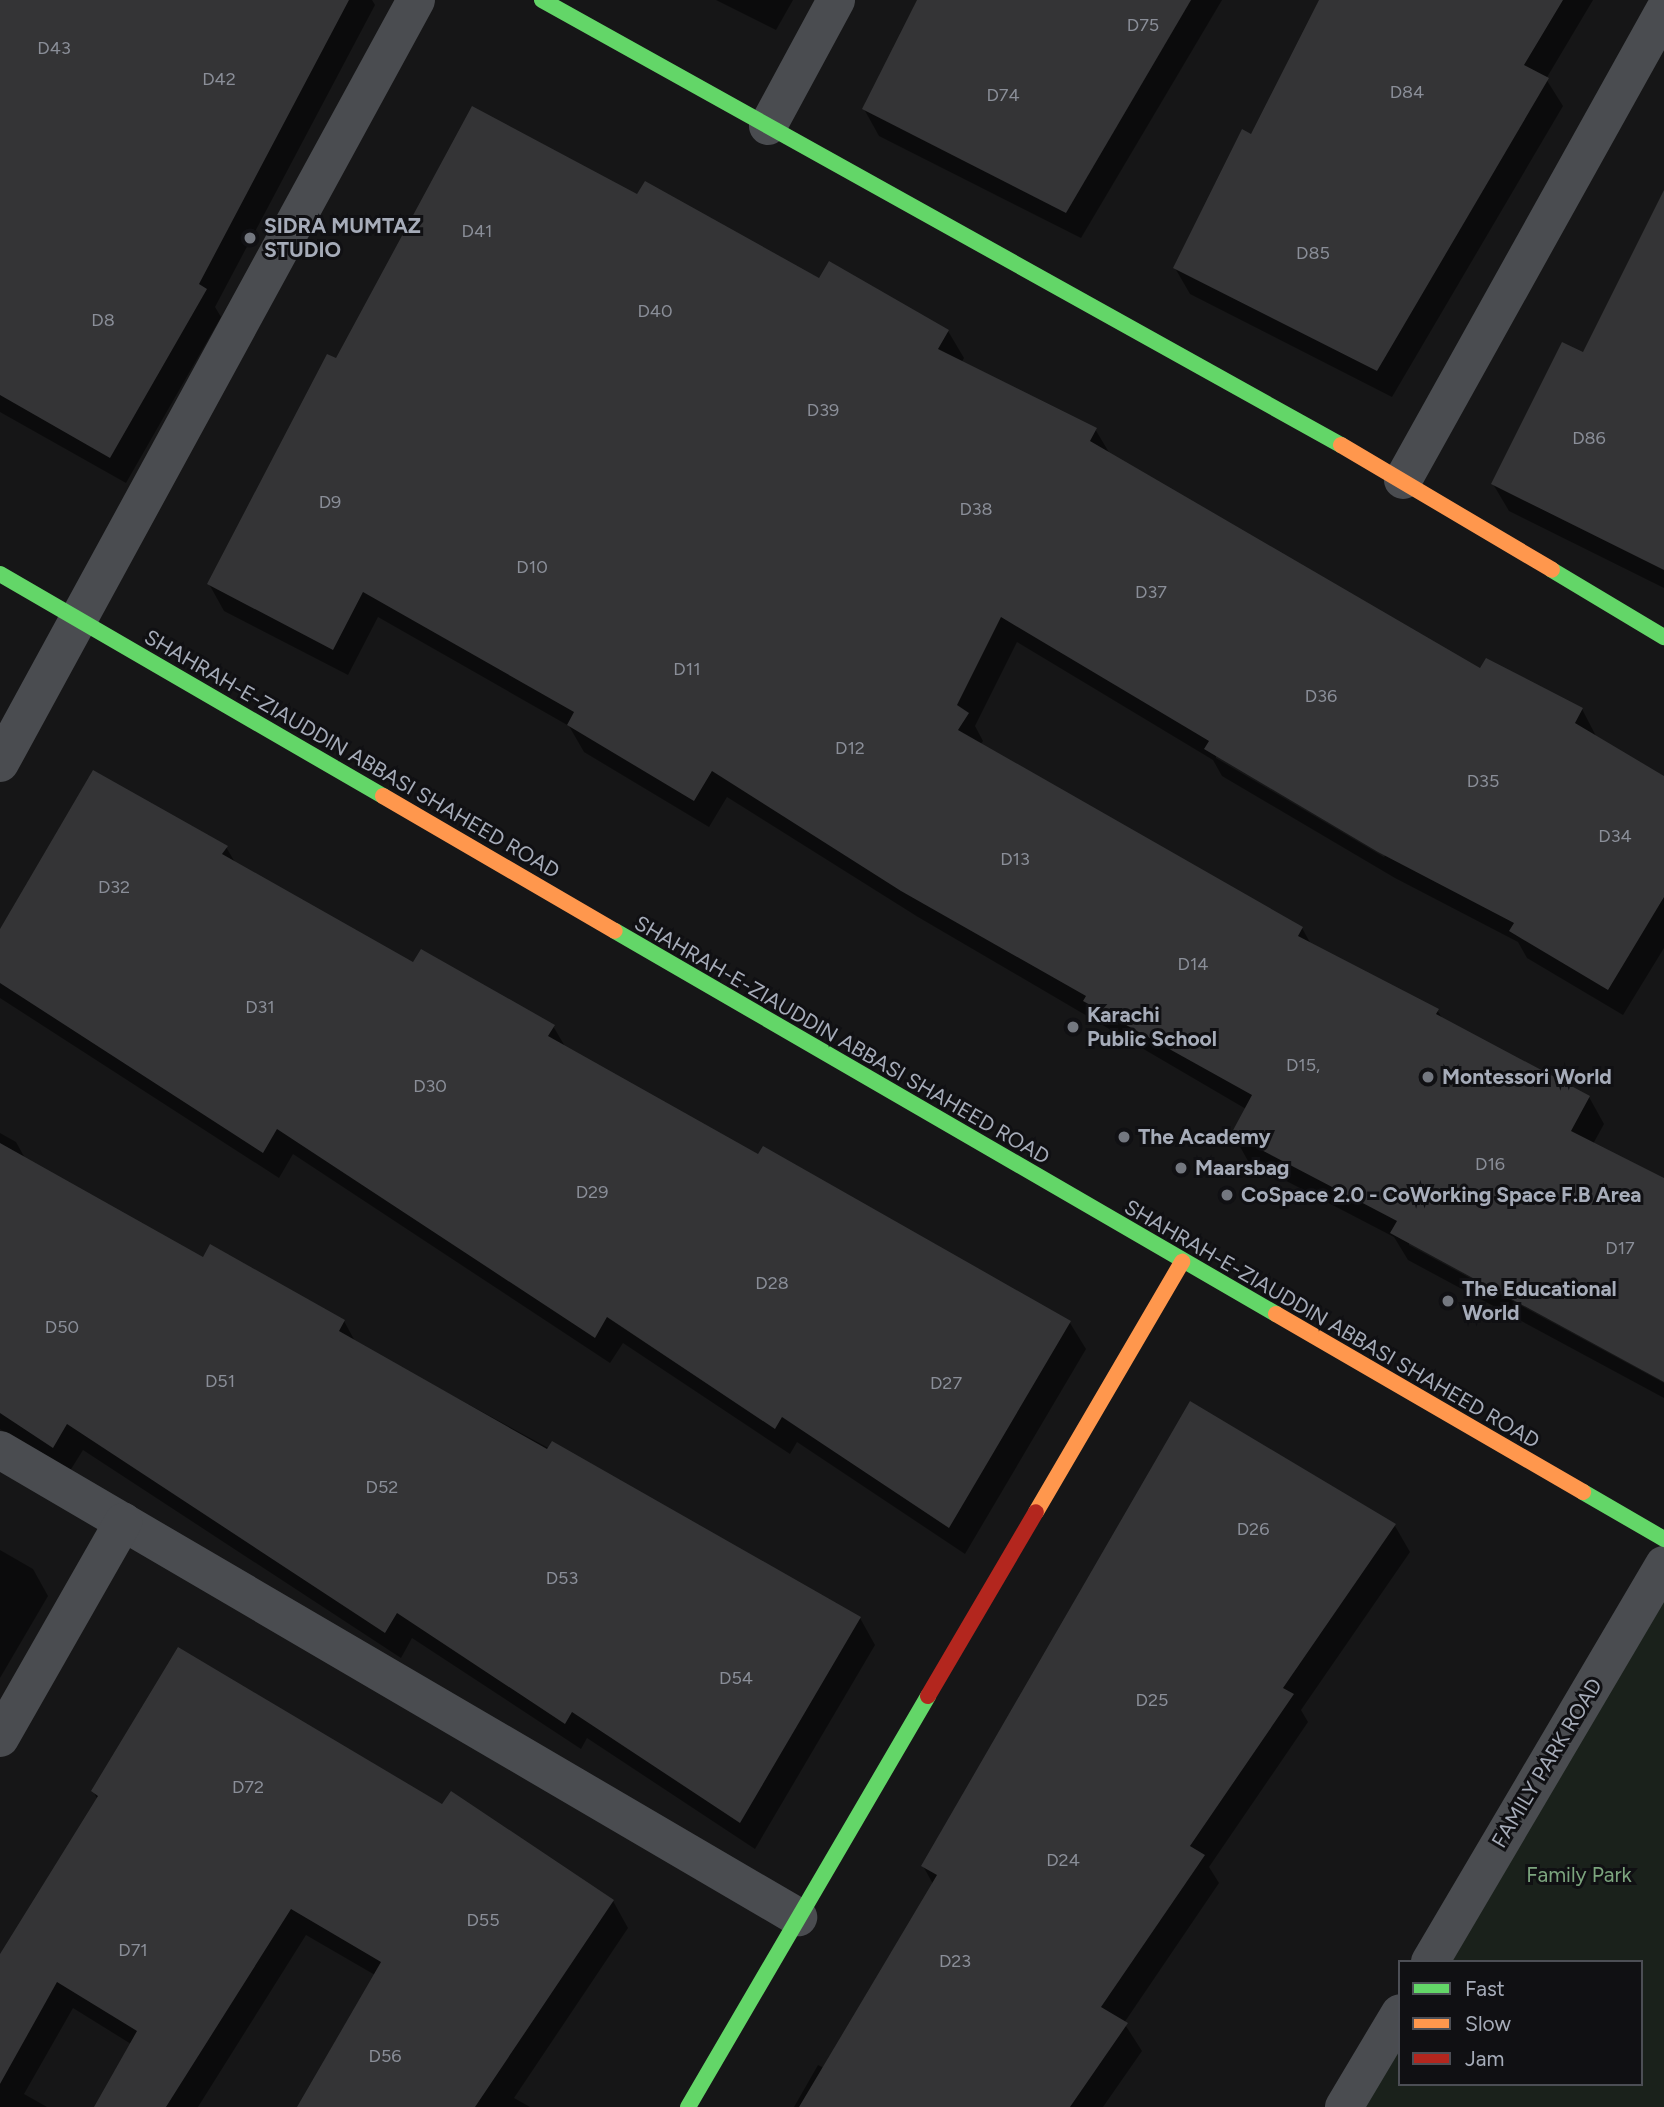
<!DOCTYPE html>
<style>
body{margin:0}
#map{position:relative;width:1664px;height:2107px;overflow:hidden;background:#161617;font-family:Figtree,sans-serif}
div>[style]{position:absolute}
.green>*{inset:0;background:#1a211b}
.shadow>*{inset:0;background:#0007}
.building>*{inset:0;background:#343436}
.street>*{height:38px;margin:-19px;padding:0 19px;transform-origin:19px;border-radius:19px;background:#4a4c50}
.fast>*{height:16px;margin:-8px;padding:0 8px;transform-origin:8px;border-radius:8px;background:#63d668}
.slow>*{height:16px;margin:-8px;padding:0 8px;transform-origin:8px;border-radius:8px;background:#ff974d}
.jam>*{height:16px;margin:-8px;padding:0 8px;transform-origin:8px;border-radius:8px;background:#b3261e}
.dots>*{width:19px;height:19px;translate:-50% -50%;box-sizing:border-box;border:4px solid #101013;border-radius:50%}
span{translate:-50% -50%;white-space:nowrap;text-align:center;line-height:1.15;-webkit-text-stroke:6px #101013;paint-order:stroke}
.number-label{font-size:18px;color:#8a8e98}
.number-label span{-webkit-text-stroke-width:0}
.poi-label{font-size:21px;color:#a6acb9;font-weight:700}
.left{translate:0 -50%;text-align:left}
.street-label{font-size:21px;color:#a6acb9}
.park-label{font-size:21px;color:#7ca57e}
.legend{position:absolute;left:1398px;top:1960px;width:245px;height:126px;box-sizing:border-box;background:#101013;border:2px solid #4c4e55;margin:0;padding:9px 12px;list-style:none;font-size:21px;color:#a6acb9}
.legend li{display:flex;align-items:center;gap:14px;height:35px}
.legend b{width:35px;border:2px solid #4c4e55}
</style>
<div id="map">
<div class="green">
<div style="clip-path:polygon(1664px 1565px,1664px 2107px,1344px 2107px,1400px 2013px,1400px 2084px,1641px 2084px,1641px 1962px,1430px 1962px)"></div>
</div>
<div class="shadow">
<div style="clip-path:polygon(0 0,372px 0,375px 5px,215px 307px,221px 317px,126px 483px,0 412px)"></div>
<div style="clip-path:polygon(716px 0,793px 0,776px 30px)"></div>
<div style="clip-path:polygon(919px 0,1222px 0,1081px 238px,879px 136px,864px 109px)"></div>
<div style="clip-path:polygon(1321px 0,1593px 0,1546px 79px,1563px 106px,1392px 397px,1190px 294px,1175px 268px,1252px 137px)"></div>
<div style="clip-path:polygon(1664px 194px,1664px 588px,1509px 511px,1493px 484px,1584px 354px)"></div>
<div style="clip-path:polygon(evenodd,638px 197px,820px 280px,948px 331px,964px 358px,961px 363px,1095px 429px,1110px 454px,1481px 671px,1582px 709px,1597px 738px,1664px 778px,1664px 948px,1623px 1015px,1527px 958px,1518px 942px,1395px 878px,1222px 776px,1213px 760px,1017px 642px,975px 726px,983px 741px,980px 745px,1302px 928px,1312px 946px,1437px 1010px,1444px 1021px,1589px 1097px,1604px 1124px,1593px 1144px,1664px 1180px,1664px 1379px,1409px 1241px,1409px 1245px,1664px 1383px,1664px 1398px,1408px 1260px,1394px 1237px,1248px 1161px,1233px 1134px,1246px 1109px,918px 917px,727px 797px,709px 827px,584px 752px,569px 726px,378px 617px,348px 675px,224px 611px,209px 584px,337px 361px,638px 197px,1216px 754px,1386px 854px,1384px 857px,1216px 758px,1216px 754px)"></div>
<div style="clip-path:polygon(226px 847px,236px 864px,413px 965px,553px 1026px,566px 1048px,759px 1156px,763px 1148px,1070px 1323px,1086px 1349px,965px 1554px,797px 1442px,790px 1454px,623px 1343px,610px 1363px,293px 1154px,279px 1178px,0 998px,0 933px)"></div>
<div style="clip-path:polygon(0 1133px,16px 1142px,26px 1160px,203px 1259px,344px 1321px,356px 1343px,860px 1618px,875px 1645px,755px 1849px,587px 1738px,581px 1749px,412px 1638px,401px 1658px,83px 1450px,68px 1474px,0 1429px)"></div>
<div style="clip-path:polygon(1395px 1526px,1410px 1552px,1301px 1710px,1308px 1722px,1209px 1867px,1219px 1883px,1124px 2023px,1142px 2051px,1103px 2107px,794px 2107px,818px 2065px,824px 2068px,933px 1884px,923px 1866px)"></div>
<div style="clip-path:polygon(0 1550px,33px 1569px,48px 1596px,0 1678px)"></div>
<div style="clip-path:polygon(93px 1791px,442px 1806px,613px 1901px,628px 1928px,514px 2098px,530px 2107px,299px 2107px,375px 1975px,306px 1935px,198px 2107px,96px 2107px,131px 2044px,73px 2008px,24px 2094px,47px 2107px,0 2107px,0 1968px,98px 1800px)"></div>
</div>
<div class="building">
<div style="clip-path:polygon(0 0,349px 0,199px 284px,207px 289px,110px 458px,0 395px)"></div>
<div style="clip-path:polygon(917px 0,1191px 0,1066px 213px,862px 109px)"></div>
<div style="clip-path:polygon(1319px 0,1563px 0,1524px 65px,1549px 78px,1377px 371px,1173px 268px,1242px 129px,1251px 134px)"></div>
<div style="clip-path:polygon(472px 106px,637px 194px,645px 181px,819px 278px,829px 261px,949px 330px,938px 349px,1097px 428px,1090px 441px,1480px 668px,1486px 658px,1583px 708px,1575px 723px,1664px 776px,1664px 897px,1608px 990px,1509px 931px,1514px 923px,1378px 852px,1204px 749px,1209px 741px,1001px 617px,957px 705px,969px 713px,958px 730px,1303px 927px,1298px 936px,1439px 1009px,1436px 1014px,1590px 1096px,1571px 1131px,1664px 1178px,1664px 1382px,1390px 1233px,1397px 1221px,1231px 1134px,1252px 1095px,1083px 1001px,1086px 996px,901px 891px,712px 771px,694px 801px,567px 725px,574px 712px,363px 592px,333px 650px,207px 584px,327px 354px,336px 358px)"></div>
<div style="clip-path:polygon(1664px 190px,1664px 570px,1491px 484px,1562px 342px,1583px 352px)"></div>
<div style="clip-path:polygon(93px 770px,228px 846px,222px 854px,413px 962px,421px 949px,555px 1025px,548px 1036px,758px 1154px,763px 1146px,1071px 1321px,949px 1528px,782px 1417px,775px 1429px,607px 1317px,595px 1338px,277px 1129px,263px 1153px,0 983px,0 929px)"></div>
<div style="clip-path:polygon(0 1143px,203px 1257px,210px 1244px,345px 1320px,339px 1331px,547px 1449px,552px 1441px,861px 1617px,740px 1823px,572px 1712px,565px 1724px,397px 1613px,385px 1633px,67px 1424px,53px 1448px,0 1413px)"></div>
<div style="clip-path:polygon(1190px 1401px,1396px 1524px,1283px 1688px,1294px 1694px,1190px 1846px,1205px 1855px,1101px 2007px,1128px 2023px,1070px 2107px,799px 2107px,937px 1875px,921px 1866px)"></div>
<div style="clip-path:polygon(178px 1647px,442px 1804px,451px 1791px,614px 1900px,475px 2107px,297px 2107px,381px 1962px,291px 1909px,166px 2107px,94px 2107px,137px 2031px,57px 1982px,0 2084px,0 1954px,98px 1796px,91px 1791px)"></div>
</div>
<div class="street">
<div style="left:768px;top:126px;width:143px;rotate:-61.6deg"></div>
<div style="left:1403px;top:480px;width:537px;rotate:-60.9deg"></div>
<div style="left:0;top:763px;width:869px;rotate:-61.4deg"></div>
<div style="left:0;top:1450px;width:925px;rotate:30.34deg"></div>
<div style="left:0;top:1738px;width:249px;rotate:-60.3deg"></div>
<div style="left:1430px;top:1962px;width:461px;rotate:-59.5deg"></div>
<div style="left:1344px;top:2107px;width:109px;rotate:-59.2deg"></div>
</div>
<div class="fast">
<div style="left:542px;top:0;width:915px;rotate:29.12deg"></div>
<div style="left:1552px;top:570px;width:131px;rotate:30.9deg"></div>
<div style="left:0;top:574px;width:443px;rotate:30.1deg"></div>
<div style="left:615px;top:931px;width:764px;rotate:30.09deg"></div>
<div style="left:1583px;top:1492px;width:94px;rotate:30.1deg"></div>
<div style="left:688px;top:2107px;width:476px;rotate:-59.7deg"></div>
</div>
<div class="slow">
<div style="left:1341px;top:445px;width:245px;rotate:30.6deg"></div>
<div style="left:383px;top:796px;width:268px;rotate:30.2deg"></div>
<div style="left:1276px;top:1314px;width:355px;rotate:30.1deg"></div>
<div style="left:1036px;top:1512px;width:290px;rotate:-59.7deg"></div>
</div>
<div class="jam">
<div style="left:928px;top:1696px;width:213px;rotate:-59.6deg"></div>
</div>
<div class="dots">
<div style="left:250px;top:238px;background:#747880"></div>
<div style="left:1073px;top:1027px;background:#747880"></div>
<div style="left:1428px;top:1077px;background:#747880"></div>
<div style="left:1124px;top:1137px;background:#747880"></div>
<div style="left:1181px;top:1168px;background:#747880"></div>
<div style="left:1227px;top:1195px;background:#747880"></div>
<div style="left:1448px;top:1301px;background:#747880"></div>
</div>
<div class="number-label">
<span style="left:1143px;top:25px">D75</span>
<span style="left:54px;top:48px">D43</span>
<span style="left:219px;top:79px">D42</span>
<span style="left:1407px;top:92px">D84</span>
<span style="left:1003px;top:95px">D74</span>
<span style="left:477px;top:231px">D41</span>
<span style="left:1313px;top:253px">D85</span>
<span style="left:655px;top:311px">D40</span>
<span style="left:103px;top:320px">D8</span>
<span style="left:823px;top:410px">D39</span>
<span style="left:1589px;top:438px">D86</span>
<span style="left:330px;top:502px">D9</span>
<span style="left:976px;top:509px">D38</span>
<span style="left:532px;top:567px">D10</span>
<span style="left:1151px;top:592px">D37</span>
<span style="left:687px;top:669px">D11</span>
<span style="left:1321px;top:696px">D36</span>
<span style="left:850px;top:748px">D12</span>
<span style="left:1483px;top:781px">D35</span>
<span style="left:1615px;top:836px">D34</span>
<span style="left:1015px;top:859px">D13</span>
<span style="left:114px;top:887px">D32</span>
<span style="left:1193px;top:964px">D14</span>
<span style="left:260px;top:1007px">D31</span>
<span style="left:1303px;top:1065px">D15,</span>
<span style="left:430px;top:1086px">D30</span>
<span style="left:1490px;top:1164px">D16</span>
<span style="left:592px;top:1192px">D29</span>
<span style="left:1620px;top:1248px">D17</span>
<span style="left:772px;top:1283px">D28</span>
<span style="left:62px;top:1327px">D50</span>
<span style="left:220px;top:1381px">D51</span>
<span style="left:946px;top:1383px">D27</span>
<span style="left:382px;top:1487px">D52</span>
<span style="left:1253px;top:1529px">D26</span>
<span style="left:562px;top:1578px">D53</span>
<span style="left:736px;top:1678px">D54</span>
<span style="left:1152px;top:1700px">D25</span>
<span style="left:248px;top:1787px">D72</span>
<span style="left:1063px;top:1860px">D24</span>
<span style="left:483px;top:1920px">D55</span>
<span style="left:133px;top:1950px">D71</span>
<span style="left:955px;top:1961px">D23</span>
<span style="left:385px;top:2056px">D56</span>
</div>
<div class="poi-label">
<span class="left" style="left:264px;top:238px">SIDRA MUMTAZ<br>STUDIO</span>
<span class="left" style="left:1087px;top:1027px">Karachi<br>Public School</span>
<span class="left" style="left:1442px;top:1077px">Montessori World</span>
<span class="left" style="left:1138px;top:1137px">The Academy</span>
<span class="left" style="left:1195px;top:1168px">Maarsbag</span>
<span class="left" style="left:1241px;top:1195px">CoSpace 2.0 - CoWorking Space F.B Area</span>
<span class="left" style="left:1462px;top:1301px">The Educational<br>World</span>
</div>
<div class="street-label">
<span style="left:352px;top:754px;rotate:30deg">SHAHRAH-E-ZIAUDDIN ABBASI SHAHEED ROAD</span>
<span style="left:842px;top:1040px;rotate:30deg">SHAHRAH-E-ZIAUDDIN ABBASI SHAHEED ROAD</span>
<span style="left:1332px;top:1324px;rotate:30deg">SHAHRAH-E-ZIAUDDIN ABBASI SHAHEED ROAD</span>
<span style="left:1547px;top:1763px;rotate:-59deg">FAMILY PARK ROAD</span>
</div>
<div class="park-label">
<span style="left:1579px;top:1875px">Family Park</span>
</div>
<ul class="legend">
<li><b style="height:9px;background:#63d668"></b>Fast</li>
<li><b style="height:9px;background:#ff974d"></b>Slow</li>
<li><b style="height:9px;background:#b3261e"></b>Jam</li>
</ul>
</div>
